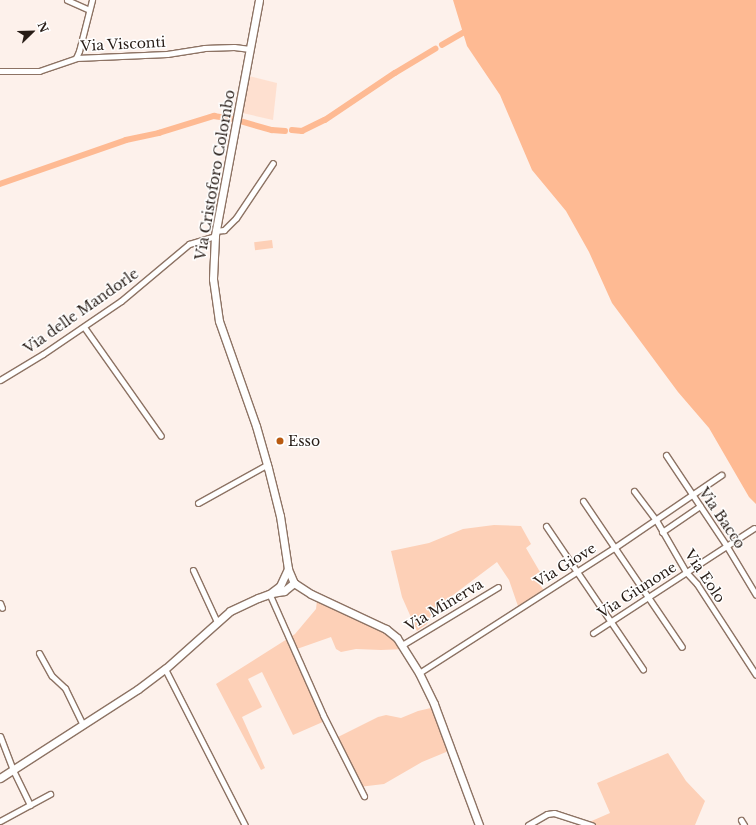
<!DOCTYPE html>
<style>
body{margin:0}
#map{position:relative;width:756px;height:825px;overflow:hidden;background:#fdf1eb;font-family:"Libre Baskerville",serif}
div>[style]{position:absolute}
.built>*{inset:0;background:#fee0d0}
.green>*{inset:0;background:#fdd0b7;transform-origin:0 0}
.water>*{inset:0;background:#feba93}
.canal>*{height:5.5px;margin:-2.75px;padding:0 2.75px;transform-origin:2.75px;border-radius:2.75px;background:#feba93}
.roads{filter:drop-shadow(1px 0 #8d7364) drop-shadow(-1px 0 #8d7364) drop-shadow(0 1px #8d7364) drop-shadow(0 -1px #8d7364)}
.minor>*{height:5px;margin:-2.5px;padding:0 2.5px;transform-origin:2.5px;border-radius:2.5px;background:#fff}
.secondary>*{height:7px;margin:-3.5px;padding:0 3.5px;transform-origin:3.5px;border-radius:3.5px;background:#fff}
.dots>*{width:11px;height:11px;translate:-50% -50%;box-sizing:border-box;border:2px solid #fff;border-radius:50%}
span{translate:-50% -50%;white-space:nowrap;text-align:center;line-height:1.15;-webkit-text-stroke:3px #fff;paint-order:stroke}
.street-label{font-size:14px;color:#271c16}
.poi-label{font-size:14px;color:#271c16}
.left{translate:0 -50%;text-align:left}
.north{position:absolute;left:12px;top:12px;width:40px;height:40px;-webkit-text-stroke:3px #fff;paint-order:stroke;rotate:67deg;font-size:11px;font-weight:700;line-height:16px;text-align:center;color:#271c16}
.north::after{content:'';display:block;margin:auto;width:14px;height:18px;background:#271c16;clip-path:polygon(50% 0,100% 100%,50% 72%,0 100%)}
</style>
<div id="map">
<div class="built">
<div style="clip-path:polygon(245px 75px,277px 83px,273px 120px,238px 112px)"></div>
</div>
<div class="green">
<div style="left:272px;top:240px;width:8px;height:18px;rotate:83deg"></div>
<div style="clip-path:polygon(494px 525px,521px 526px,531px 544px,526px 548px,540px 572px,534px 576px,545px 592px,519px 609px,509px 580px,497px 562px,433px 610px,427px 624px,417px 631px,402px 597px,391px 551px,429px 543px,463px 529px)"></div>
<div style="clip-path:polygon(317px 600px,386px 629px,405px 649px,381px 650px,356px 649px,341px 652px,336px 649px,331px 637px,294px 650px,325px 721px,293px 735px,262px 672px,248px 679px,262px 707px,242px 717px,265px 768px,261px 770px,216px 684px,295px 634px,316px 609px)"></div>
<div style="clip-path:polygon(435px 707px,451px 750px,422px 762px,384px 784px,359px 787px,334px 739px,378px 717px,386px 715px,401px 718px,418px 711px)"></div>
<div style="clip-path:polygon(668px 753px,686px 781px,705px 801px,695px 825px,592px 825px,587px 823px,610px 813px,597px 783px)"></div>
</div>
<div class="water">
<div style="clip-path:polygon(453px 0,756px 0,756px 504px,749px 497px,709px 428px,678px 392px,612px 303px,589px 252px,566px 211px,532px 170px,500px 95px,467px 46px)"></div>
</div>
<div class="canal">
<div style="left:442px;top:45px;width:24px;rotate:-30deg"></div>
<div style="left:240px;top:121px;width:33px;rotate:16deg"></div>
<div style="left:272px;top:130px;width:13px;rotate:4deg"></div>
<div style="left:292px;top:130px;width:10px;rotate:6deg"></div>
<div style="left:302px;top:131px;width:25px;rotate:-26deg"></div>
<div style="left:325px;top:120px;width:84px;rotate:-33.9deg"></div>
<div style="left:395px;top:73px;width:47px;rotate:-31deg"></div>
<div style="left:0;top:184px;width:133px;rotate:-19.2deg"></div>
<div style="left:126px;top:140px;width:34px;rotate:-12deg"></div>
<div style="left:159px;top:133px;width:58px;rotate:-17.2deg"></div>
<div style="left:214px;top:116px;width:19px;rotate:9deg"></div>
</div>
<div class="roads">
<div class="minor">
<div style="left:67px;top:0;width:24px;rotate:24deg"></div>
<div style="left:76px;top:58px;width:8px;rotate:-67deg"></div>
<div style="left:79px;top:51px;width:53px;rotate:-75.7deg"></div>
<div style="left:0;top:71px;width:39px"></div>
<div style="left:39px;top:71px;width:39px;rotate:-19deg"></div>
<div style="left:76px;top:58px;width:91px;rotate:-2.5deg"></div>
<div style="left:167px;top:54px;width:37px;rotate:-9deg"></div>
<div style="left:204px;top:48px;width:30px;rotate:-2deg"></div>
<div style="left:234px;top:47px;width:16px;rotate:7deg"></div>
<div style="left:215px;top:231px;width:9px;rotate:-6deg"></div>
<div style="left:224px;top:230px;width:17px;rotate:-45deg"></div>
<div style="left:236px;top:218px;width:66px;rotate:-56.1deg"></div>
<div style="left:84px;top:327px;width:133px;rotate:54.8deg"></div>
<div style="left:0;top:380px;width:50px;rotate:-31.2deg"></div>
<div style="left:43px;top:354px;width:94px;rotate:-34.2deg"></div>
<div style="left:121px;top:301px;width:89px;rotate:-40deg"></div>
<div style="left:189px;top:244px;width:27px;rotate:-17deg"></div>
<div style="left:666px;top:455px;width:108px;rotate:56.3deg"></div>
<div style="left:726px;top:545px;width:58px;rotate:59deg"></div>
<div style="left:634px;top:491px;width:36px;rotate:53deg"></div>
<div style="left:656px;top:520px;width:60px;rotate:60deg"></div>
<div style="left:686px;top:572px;width:16px;rotate:47deg"></div>
<div style="left:697px;top:584px;width:108px;rotate:57deg"></div>
<div style="left:583px;top:501px;width:176px;rotate:55.9deg"></div>
<div style="left:198px;top:503px;width:80px;rotate:-29.1deg"></div>
<div style="left:546px;top:526px;width:173px;rotate:55.9deg"></div>
<div style="left:662px;top:532px;width:46px;rotate:-34.4deg"></div>
<div style="left:193px;top:570px;width:57px;rotate:65.2deg"></div>
<div style="left:269px;top:593px;width:133px;rotate:66.1deg"></div>
<div style="left:323px;top:715px;width:91px;rotate:63.2deg"></div>
<div style="left:0;top:603px;width:5px;rotate:68deg"></div>
<div style="left:593px;top:633px;width:192px;rotate:-33.1deg"></div>
<div style="left:402px;top:645px;width:112px;rotate:-31.1deg"></div>
<div style="left:39px;top:653px;width:26px;rotate:61deg"></div>
<div style="left:52px;top:676px;width:18px;rotate:43deg"></div>
<div style="left:65px;top:688px;width:41px;rotate:64.1deg"></div>
<div style="left:165px;top:669px;width:175px;rotate:62.9deg"></div>
<div style="left:419px;top:673px;width:232px;rotate:-32.7deg"></div>
<div style="left:614px;top:548px;width:130px;rotate:-34.3deg"></div>
<div style="left:0;top:736px;width:36px;rotate:69deg"></div>
<div style="left:13px;top:770px;width:39px;rotate:64deg"></div>
<div style="left:741px;top:820px;width:6px;rotate:59deg"></div>
<div style="left:0;top:821px;width:57px;rotate:-28.4deg"></div>
<div style="left:528px;top:825px;width:22px;rotate:-30deg"></div>
<div style="left:547px;top:814px;width:7px;rotate:-8deg"></div>
<div style="left:554px;top:813px;width:40px;rotate:18deg"></div>
</div>
<div class="secondary">
<div style="left:259px;top:0;width:240px;rotate:100.6deg"></div>
<div style="left:215px;top:236px;width:43px;rotate:92.7deg"></div>
<div style="left:213px;top:279px;width:42px;rotate:81.9deg"></div>
<div style="left:219px;top:321px;width:111px;rotate:70.6deg"></div>
<div style="left:256px;top:426px;width:44px;rotate:74.1deg"></div>
<div style="left:268px;top:468px;width:49px;rotate:76deg"></div>
<div style="left:280px;top:516px;width:54px;rotate:81.4deg"></div>
<div style="left:288px;top:569px;width:15px;rotate:67deg"></div>
<div style="left:294px;top:583px;width:20px;rotate:33deg"></div>
<div style="left:311px;top:594px;width:83px;rotate:25deg"></div>
<div style="left:386px;top:629px;width:14px;rotate:39deg"></div>
<div style="left:397px;top:638px;width:41px;rotate:57.8deg"></div>
<div style="left:419px;top:673px;width:34px;rotate:64deg"></div>
<div style="left:434px;top:704px;width:129px;rotate:69.6deg"></div>
<div style="left:272px;top:592px;width:10px;rotate:-37deg"></div>
<div style="left:280px;top:586px;width:19px;rotate:-65deg"></div>
<div style="left:0;top:778px;width:164px;rotate:-32.8deg"></div>
<div style="left:138px;top:689px;width:34px;rotate:-37deg"></div>
<div style="left:165px;top:669px;width:87px;rotate:-41.7deg"></div>
<div style="left:230px;top:611px;width:31px;rotate:-25deg"></div>
<div style="left:258px;top:598px;width:15px;rotate:-20deg"></div>
<div style="left:272px;top:593px;width:12px;rotate:-9deg"></div>
<div style="left:284px;top:591px;width:13px;rotate:-39deg"></div>
</div>
</div>
<div class="dots">
<div style="left:280px;top:441px;background:#b95a0f"></div>
</div>
<div class="street-label">
<span style="left:123px;top:44px;rotate:-3deg">Via Visconti</span>
<span style="left:215px;top:175px;rotate:-80deg">Via Cristoforo Colombo</span>
<span style="left:81px;top:311px;rotate:-35deg">Via delle Mandorle</span>
<span style="left:722px;top:518px;rotate:56deg">Via Bacco</span>
<span style="left:565px;top:565px;rotate:-32deg">Via Giove</span>
<span style="left:705px;top:576px;rotate:56deg">Via Eolo</span>
<span style="left:637px;top:590px;rotate:-33deg">Via Giunone</span>
<span style="left:444px;top:605px;rotate:-31deg">Via Minerva</span>
</div>
<div class="poi-label">
<span class="left" style="left:288px;top:441px">Esso</span>
</div>
<div class="north">N</div>
</div>
